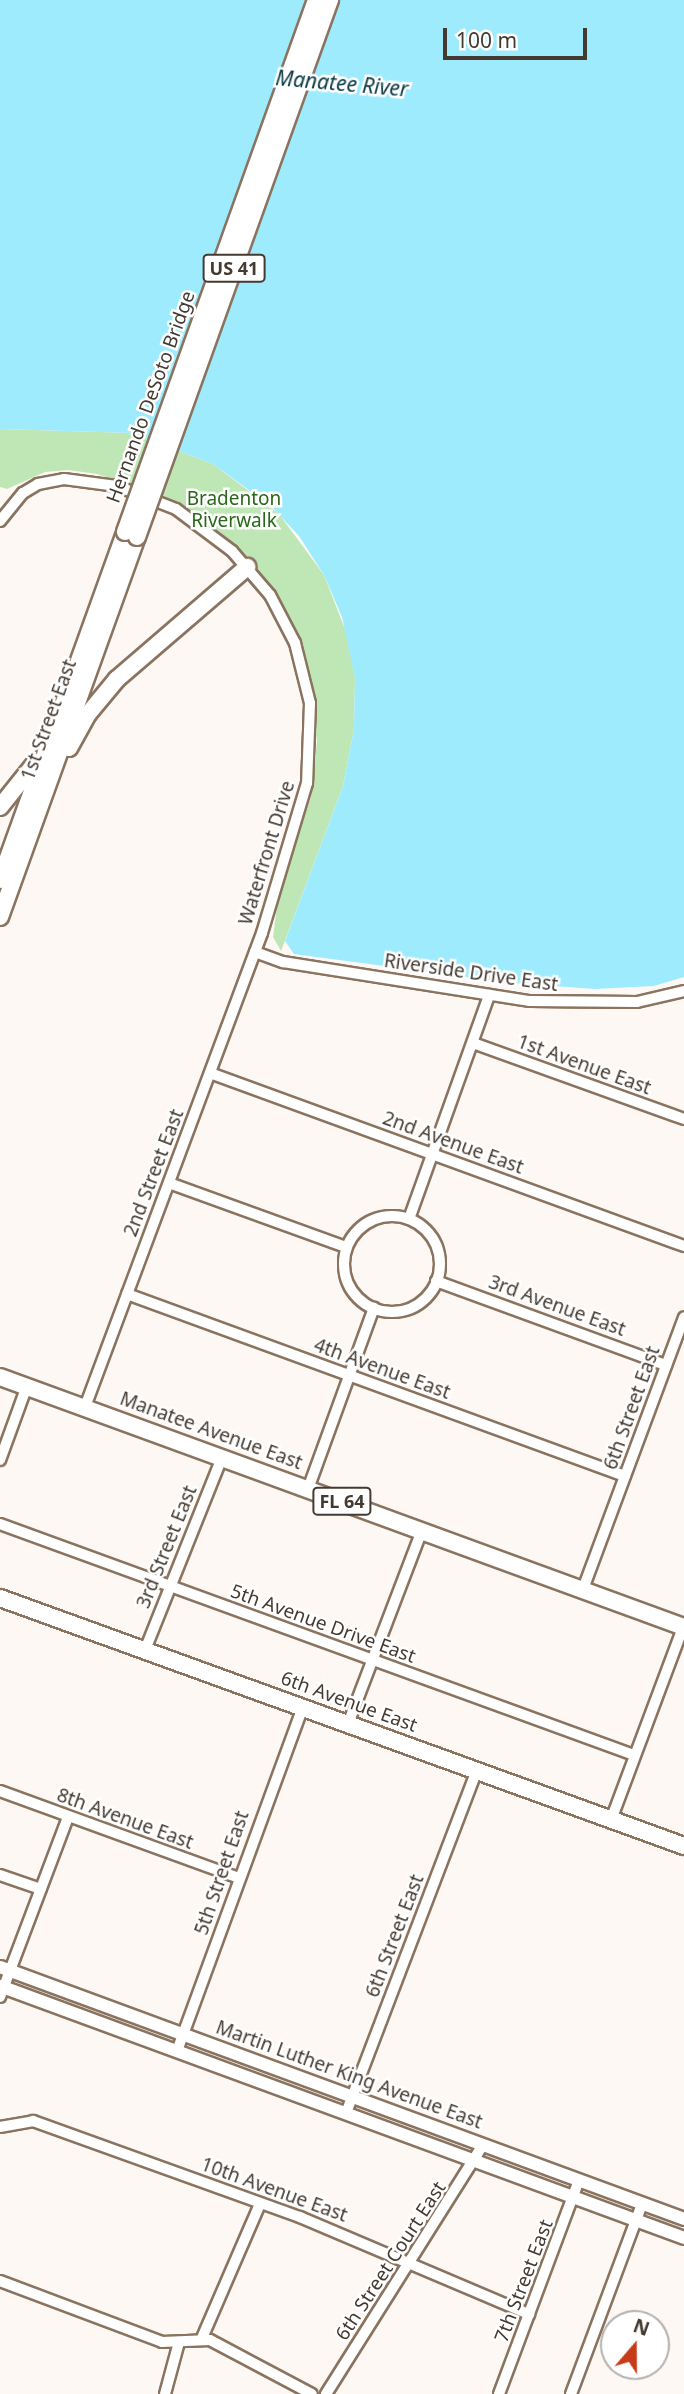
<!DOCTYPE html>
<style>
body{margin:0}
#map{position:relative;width:684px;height:2394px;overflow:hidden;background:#fdf8f4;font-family:"Noto Sans",sans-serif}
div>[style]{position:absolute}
.green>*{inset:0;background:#bee7b5}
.water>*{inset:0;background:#9febfe}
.roads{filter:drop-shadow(2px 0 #8a7460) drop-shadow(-2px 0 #8a7460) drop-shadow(0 2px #8a7460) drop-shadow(0 -2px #8a7460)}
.minor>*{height:10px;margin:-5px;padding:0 5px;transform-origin:5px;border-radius:5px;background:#fff}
.minor>.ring{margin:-5px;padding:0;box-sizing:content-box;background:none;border:10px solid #fff;border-radius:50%}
.tertiary>*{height:12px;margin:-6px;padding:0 6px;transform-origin:6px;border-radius:6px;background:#fff}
.primary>*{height:16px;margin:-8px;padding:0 8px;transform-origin:8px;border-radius:8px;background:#fff}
.trunk>*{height:16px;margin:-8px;padding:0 8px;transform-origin:8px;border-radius:8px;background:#fff}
.bridges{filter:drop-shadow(2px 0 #8a7460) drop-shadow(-2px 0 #8a7460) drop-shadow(0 2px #8a7460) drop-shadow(0 -2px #8a7460)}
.trunk-bridge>*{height:16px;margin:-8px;padding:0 8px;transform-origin:8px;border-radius:8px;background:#fff}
span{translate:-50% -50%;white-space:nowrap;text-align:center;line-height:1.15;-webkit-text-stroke:5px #fff;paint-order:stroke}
.shield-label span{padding:2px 5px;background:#fff;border:2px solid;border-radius:5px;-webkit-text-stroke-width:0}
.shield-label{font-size:18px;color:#443a31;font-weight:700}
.street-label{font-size:19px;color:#443a31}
.park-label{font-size:19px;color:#286819}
.water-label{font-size:21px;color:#093943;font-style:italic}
.north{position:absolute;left:600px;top:2310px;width:70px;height:70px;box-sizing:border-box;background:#fff;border:2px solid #b4b0ad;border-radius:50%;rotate:20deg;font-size:19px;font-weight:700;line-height:28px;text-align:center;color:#443a31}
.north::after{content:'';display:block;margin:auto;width:24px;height:32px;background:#c63c1a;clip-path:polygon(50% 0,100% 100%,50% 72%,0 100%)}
.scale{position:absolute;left:443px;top:28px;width:144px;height:32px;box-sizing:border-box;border:4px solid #443a31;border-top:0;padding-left:9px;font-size:21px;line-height:24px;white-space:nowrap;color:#443a31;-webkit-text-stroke:5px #fff;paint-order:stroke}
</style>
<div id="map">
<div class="green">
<div style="clip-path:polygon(0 429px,132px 433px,213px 464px,279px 514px,324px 575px,348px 637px,355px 678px,354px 729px,343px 786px,281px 951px,273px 937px,279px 891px,311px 797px,317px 741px,303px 651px,278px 597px,238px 548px,164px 496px,97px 474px,68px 470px,45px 472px,7px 489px,0 487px)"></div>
</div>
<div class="water">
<div style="clip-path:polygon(0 0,684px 0,684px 977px,654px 986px,595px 989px,512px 983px,294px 954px,285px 941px,343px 786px,354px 729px,355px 678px,342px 617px,324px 575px,299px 536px,271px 506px,213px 464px,132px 433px,0 429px)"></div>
</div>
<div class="roads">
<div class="minor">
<div style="left:0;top:521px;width:36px;rotate:-51deg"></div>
<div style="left:23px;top:493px;width:17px;rotate:-31deg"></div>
<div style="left:38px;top:484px;width:26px;rotate:-11deg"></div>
<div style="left:64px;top:479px;width:53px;rotate:7.5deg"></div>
<div style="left:117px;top:486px;width:63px;rotate:21.3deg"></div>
<div style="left:176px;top:509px;width:70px;rotate:36.9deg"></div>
<div style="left:232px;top:551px;width:58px;rotate:49.2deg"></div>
<div style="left:270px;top:595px;width:54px;rotate:62.5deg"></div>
<div style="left:295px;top:643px;width:62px;rotate:76deg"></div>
<div style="left:310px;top:703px;width:80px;rotate:92.1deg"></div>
<div style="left:307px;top:783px;width:157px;rotate:106.7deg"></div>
<div style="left:262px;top:933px;width:506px;rotate:110.48deg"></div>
<div style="left:255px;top:952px;width:30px;rotate:20deg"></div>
<div style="left:283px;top:962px;width:250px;rotate:9deg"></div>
<div style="left:530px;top:1001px;width:107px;rotate:0.5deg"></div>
<div style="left:637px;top:1002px;width:48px;rotate:-13.2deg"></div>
<div style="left:473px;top:1043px;width:224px;rotate:19.8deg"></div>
<div style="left:210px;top:1073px;width:505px;rotate:20.05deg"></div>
<div style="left:169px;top:1183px;width:188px;rotate:19.9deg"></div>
<div class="ring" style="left:344px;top:1216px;width:86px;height:86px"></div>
<div style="left:409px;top:1219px;width:238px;rotate:-70.3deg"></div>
<div style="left:436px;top:1281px;width:245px;rotate:20.1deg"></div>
<div style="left:127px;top:1294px;width:530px;rotate:20.08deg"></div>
<div style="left:0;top:1460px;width:79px;rotate:-70deg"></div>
<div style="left:308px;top:1489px;width:193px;rotate:-70deg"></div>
<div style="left:0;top:1524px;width:675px;rotate:20.02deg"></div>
<div style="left:583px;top:1589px;width:290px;rotate:-69.6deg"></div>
<div style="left:145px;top:1650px;width:208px;rotate:-68.2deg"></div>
<div style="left:348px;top:1724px;width:208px;rotate:-69.1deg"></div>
<div style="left:0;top:1791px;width:254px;rotate:20deg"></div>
<div style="left:611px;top:1820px;width:208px;rotate:-69.5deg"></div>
<div style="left:0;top:1875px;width:43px;rotate:18.9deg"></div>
<div style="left:0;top:1997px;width:192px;rotate:-69.3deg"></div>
<div style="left:177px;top:2051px;width:366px;rotate:-69.9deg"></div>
<div style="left:346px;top:2113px;width:367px;rotate:-69.1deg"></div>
<div style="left:0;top:2127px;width:34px;rotate:-10deg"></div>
<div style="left:33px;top:2121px;width:284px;rotate:19.8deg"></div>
<div style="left:300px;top:2217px;width:249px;rotate:23deg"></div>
<div style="left:0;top:2281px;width:173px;rotate:20.6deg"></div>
<div style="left:162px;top:2342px;width:48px;rotate:-2.4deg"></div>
<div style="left:210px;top:2340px;width:115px;rotate:27.9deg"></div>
<div style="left:202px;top:2338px;width:146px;rotate:-66.6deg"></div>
<div style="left:165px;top:2394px;width:54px;rotate:-74.9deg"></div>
<div style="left:326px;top:2394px;width:294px;rotate:-57.8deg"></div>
<div style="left:499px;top:2394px;width:228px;rotate:-69.5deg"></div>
<div style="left:571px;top:2394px;width:203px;rotate:-69.5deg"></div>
</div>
<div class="tertiary">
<div style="left:0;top:1967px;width:729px;rotate:20.22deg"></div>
<div style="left:0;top:1986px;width:729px;rotate:20.22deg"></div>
</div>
<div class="primary">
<div style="left:0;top:1377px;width:728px;rotate:20.08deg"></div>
<div style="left:0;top:1598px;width:728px;rotate:19.93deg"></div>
</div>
<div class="trunk">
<div style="left:69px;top:748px;width:39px;rotate:-61deg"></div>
<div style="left:88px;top:714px;width:45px;rotate:-50.4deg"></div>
<div style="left:117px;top:679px;width:172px;rotate:-40.7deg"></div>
<div style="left:0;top:807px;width:58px;rotate:-51.3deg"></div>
<div style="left:0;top:880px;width:370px;rotate:-70.2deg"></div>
<div style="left:0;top:917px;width:404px;rotate:-70.2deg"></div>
</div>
</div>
<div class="bridges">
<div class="trunk-bridge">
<div style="left:125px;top:532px;width:565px;rotate:-70.25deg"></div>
<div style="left:137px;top:537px;width:571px;rotate:-70.23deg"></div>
</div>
</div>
<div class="shield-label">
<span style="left:234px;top:268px">US 41</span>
<span style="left:342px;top:1501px">FL 64</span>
</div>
<div class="street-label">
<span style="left:151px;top:397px;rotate:-70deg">Hernando DeSoto Bridge</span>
<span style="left:49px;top:720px;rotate:-70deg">1st Street East</span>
<span style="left:267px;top:853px;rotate:-73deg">Waterfront Drive</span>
<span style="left:471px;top:973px;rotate:8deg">Riverside Drive East</span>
<span style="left:584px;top:1065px;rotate:20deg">1st Avenue East</span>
<span style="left:453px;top:1143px;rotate:20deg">2nd Avenue East</span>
<span style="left:154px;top:1173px;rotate:-69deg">2nd Street East</span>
<span style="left:557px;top:1306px;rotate:20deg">3rd Avenue East</span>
<span style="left:382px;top:1369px;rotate:20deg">4th Avenue East</span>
<span style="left:632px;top:1408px;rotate:-70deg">6th Street East</span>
<span style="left:211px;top:1431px;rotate:20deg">Manatee Avenue East</span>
<span style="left:167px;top:1547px;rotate:-68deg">3rd Street East</span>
<span style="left:323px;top:1624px;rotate:20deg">5th Avenue Drive East</span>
<span style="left:349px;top:1702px;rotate:20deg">6th Avenue East</span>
<span style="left:125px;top:1819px;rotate:20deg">8th Avenue East</span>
<span style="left:222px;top:1873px;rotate:-71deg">5th Street East</span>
<span style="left:395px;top:1936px;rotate:-69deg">6th Street East</span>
<span style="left:349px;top:2075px;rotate:20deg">Martin Luther King Avenue East</span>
<span style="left:274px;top:2190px;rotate:20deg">10th Avenue East</span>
<span style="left:391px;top:2261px;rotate:-57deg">6th Street Court East</span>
<span style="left:524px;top:2281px;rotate:-69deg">7th Street East</span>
</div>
<div class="park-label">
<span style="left:234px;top:510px">Bradenton<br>Riverwalk</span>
</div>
<div class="water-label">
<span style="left:342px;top:83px;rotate:5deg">Manatee River</span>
</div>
<div class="north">N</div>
<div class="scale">100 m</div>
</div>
